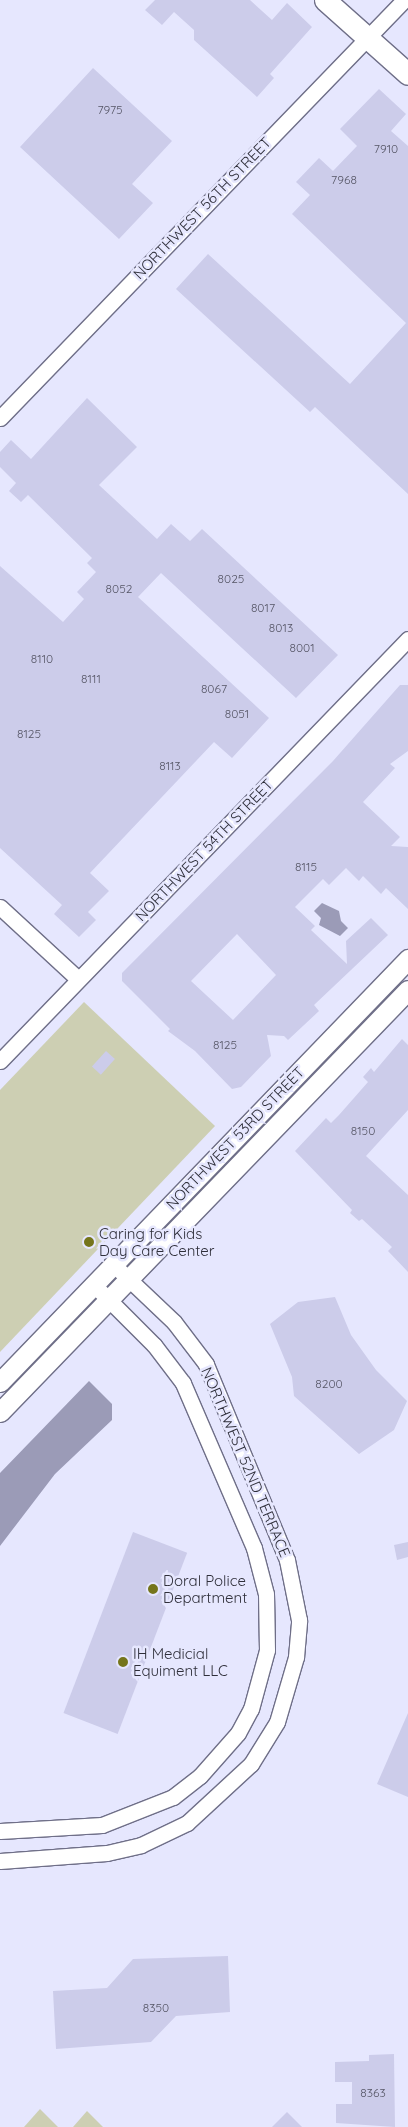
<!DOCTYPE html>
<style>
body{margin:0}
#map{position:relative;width:408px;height:2127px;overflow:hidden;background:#e6e7fe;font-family:Quicksand,sans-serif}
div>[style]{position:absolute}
.green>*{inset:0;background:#cdcfb3}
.water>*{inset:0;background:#9b9bb7}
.building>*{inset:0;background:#ccccea;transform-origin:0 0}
.roads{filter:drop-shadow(1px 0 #6f6f88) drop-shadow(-1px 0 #6f6f88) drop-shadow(0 1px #6f6f88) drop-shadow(0 -1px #6f6f88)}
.minor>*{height:15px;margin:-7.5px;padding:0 7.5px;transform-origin:7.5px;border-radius:7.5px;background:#fff}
.tertiary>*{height:19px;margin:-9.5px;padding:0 9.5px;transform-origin:9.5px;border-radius:9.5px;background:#fff}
.secondary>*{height:21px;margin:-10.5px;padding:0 10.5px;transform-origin:10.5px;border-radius:10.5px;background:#fff}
.dots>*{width:14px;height:14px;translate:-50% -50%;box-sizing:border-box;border:2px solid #e6e7fe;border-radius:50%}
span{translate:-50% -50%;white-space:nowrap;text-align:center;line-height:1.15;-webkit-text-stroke:5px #e6e7fe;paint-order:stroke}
.number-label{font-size:12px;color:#565666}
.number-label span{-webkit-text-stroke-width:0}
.street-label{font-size:15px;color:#2f2f3a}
.poi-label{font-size:15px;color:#2f2f3a}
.left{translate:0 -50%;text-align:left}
</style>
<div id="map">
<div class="green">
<div style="clip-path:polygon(84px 1002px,215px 1126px,0 1352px,0 1090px)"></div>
<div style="clip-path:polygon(40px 2109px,58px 2127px,24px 2127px)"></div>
<div style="clip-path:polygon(87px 2111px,103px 2127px,73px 2127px)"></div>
</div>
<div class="water">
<div style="clip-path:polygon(322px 903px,339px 911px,341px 921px,348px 928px,340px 936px,319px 925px,321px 918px,314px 911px)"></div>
<div style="clip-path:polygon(89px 1381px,112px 1404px,112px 1420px,55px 1474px,0 1546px,0 1473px)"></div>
</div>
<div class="building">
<div style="clip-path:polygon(155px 0,250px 0,272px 20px,287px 3px,312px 27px,270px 74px,274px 78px,257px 97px,194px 40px,194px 30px,174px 12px,162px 25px,145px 10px)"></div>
<div style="clip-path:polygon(93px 68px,172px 141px,132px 184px,153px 203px,119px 239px,20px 147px)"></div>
<div style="clip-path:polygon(379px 89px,406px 114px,391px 131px,408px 146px,408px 494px,315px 407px,310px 412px,176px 289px,208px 254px,350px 384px,406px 323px,292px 214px,310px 195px,296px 182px,319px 158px,333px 171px,357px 146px,340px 129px)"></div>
<div style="clip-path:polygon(87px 398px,137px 447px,99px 485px,157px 539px,171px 524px,190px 541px,202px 529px,338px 655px,296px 698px,161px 573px,138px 597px,269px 718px,232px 758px,214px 742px,90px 873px,109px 891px,88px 912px,96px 920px,79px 937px,54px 914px,62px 905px,0 848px,0 566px,63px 622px,84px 599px,77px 592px,96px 572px,87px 563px,92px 558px,28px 495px,21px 502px,9px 491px,16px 483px,0 467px,0 452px,11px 440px,31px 459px)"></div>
<div style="clip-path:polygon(evenodd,400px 685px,408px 685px,408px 751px,390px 764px,395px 768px,363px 802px,400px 837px,391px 846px,408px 847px,408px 909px,386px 888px,381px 894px,363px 876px,359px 881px,346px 868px,329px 885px,323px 879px,295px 907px,315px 926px,311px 930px,347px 964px,346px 941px,371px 918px,388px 935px,314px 1005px,319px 1011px,288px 1040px,284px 1036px,267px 1035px,271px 1056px,241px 1087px,232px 1089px,195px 1051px,168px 1031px,170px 1029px,122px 981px,122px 973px,333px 761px,400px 685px,237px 934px,276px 975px,233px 1020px,191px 981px,237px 934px)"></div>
<div style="clip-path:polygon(402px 1039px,408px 1045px,408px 1110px,366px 1156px,408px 1195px,408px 1272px,388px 1251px,392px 1247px,362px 1219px,359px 1221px,350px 1213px,352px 1210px,295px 1151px,326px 1118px,331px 1123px,339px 1115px,368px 1082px,363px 1077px,371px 1068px,374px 1072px)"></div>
<div style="left:106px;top:1051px;width:12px;height:21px;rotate:42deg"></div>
<div style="clip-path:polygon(335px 1297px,351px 1335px,376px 1370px,407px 1401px,394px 1430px,359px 1454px,294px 1396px,292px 1377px,270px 1324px,298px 1302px)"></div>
<div style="left:133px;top:1532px;width:58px;height:194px;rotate:21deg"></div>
<div style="clip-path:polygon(408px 1542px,408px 1557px,397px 1560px,394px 1545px)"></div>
<div style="clip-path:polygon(408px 1713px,408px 1797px,377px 1784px)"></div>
<div style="clip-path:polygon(228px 1956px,230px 2012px,176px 2016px,151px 2042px,56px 2049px,53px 1991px,107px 1988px,133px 1959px)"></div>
<div style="clip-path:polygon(394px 2054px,395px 2127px,336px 2123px,336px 2104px,352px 2104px,352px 2082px,335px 2082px,335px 2062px,369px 2061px,369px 2055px)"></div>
<div style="clip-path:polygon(287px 2112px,302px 2127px,272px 2127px)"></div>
</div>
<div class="roads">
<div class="minor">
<div style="left:0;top:418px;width:581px;rotate:-45.98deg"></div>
<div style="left:0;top:907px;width:106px;rotate:42.7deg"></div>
<div style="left:0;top:1061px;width:587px;rotate:-45.97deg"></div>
<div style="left:0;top:1831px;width:102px;rotate:-3.4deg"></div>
<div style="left:102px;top:1825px;width:76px;rotate:-21.5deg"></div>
<div style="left:173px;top:1797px;width:34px;rotate:-38deg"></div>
<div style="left:200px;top:1776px;width:57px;rotate:-48.5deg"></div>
<div style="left:238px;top:1733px;width:27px;rotate:-62deg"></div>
<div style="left:251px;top:1709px;width:61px;rotate:-74.8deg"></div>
<div style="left:267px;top:1650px;width:56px;rotate:-91deg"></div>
<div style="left:266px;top:1594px;width:48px;rotate:-104.6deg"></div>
<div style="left:254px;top:1548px;width:180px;rotate:-113.3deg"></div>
<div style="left:183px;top:1383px;width:48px;rotate:-127.3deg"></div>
<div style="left:154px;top:1345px;width:85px;rotate:-135deg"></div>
<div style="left:0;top:1861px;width:107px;rotate:-4.3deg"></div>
<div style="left:107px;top:1853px;width:35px;rotate:-13deg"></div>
<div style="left:141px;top:1845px;width:51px;rotate:-25.6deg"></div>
<div style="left:187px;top:1823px;width:87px;rotate:-42.7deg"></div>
<div style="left:251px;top:1764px;width:49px;rotate:-58.2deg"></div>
<div style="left:277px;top:1722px;width:68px;rotate:-73.7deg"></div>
<div style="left:296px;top:1657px;width:37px;rotate:-85deg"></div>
<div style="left:299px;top:1620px;width:61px;rotate:-101.3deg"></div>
<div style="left:287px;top:1560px;width:212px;rotate:-112.5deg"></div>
<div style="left:206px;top:1364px;width:53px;rotate:-127.3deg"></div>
<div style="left:174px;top:1322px;width:83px;rotate:-136.5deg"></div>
</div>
<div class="tertiary">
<div style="left:0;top:1382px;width:588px;rotate:-46.03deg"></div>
<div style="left:0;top:1412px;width:587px;rotate:-45.97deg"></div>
</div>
<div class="secondary">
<div style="left:325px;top:0;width:111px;rotate:41.7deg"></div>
</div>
</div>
<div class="dots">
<div style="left:89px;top:1242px;background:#75751b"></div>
<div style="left:153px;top:1589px;background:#75751b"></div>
<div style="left:123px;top:1662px;background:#75751b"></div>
</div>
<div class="number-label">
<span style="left:110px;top:110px">7975</span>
<span style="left:386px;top:149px">7910</span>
<span style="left:344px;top:180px">7968</span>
<span style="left:231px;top:579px">8025</span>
<span style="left:119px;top:589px">8052</span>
<span style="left:263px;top:608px">8017</span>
<span style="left:281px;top:628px">8013</span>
<span style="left:302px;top:648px">8001</span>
<span style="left:42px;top:659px">8110</span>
<span style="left:91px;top:679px">8111</span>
<span style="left:214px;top:689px">8067</span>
<span style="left:237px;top:714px">8051</span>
<span style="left:29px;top:734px">8125</span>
<span style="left:170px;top:766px">8113</span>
<span style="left:306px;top:867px">8115</span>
<span style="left:225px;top:1045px">8125</span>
<span style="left:363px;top:1131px">8150</span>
<span style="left:329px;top:1384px">8200</span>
<span style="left:156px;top:2008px">8350</span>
<span style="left:373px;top:2093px">8363</span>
</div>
<div class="street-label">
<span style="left:202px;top:208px;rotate:-46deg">NORTHWEST 56TH STREET</span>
<span style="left:204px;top:850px;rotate:-46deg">NORTHWEST 54TH STREET</span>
<span style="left:235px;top:1138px;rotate:-46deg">NORTHWEST 53RD STREET</span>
<span style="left:246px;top:1462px;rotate:67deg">NORTHWEST 52ND TERRACE</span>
</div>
<div class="poi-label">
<span class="left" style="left:99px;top:1242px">Caring for Kids<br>Day Care Center</span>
<span class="left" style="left:163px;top:1589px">Doral Police<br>Department</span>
<span class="left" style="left:133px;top:1662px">IH Medicial<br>Equiment LLC</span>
</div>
</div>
